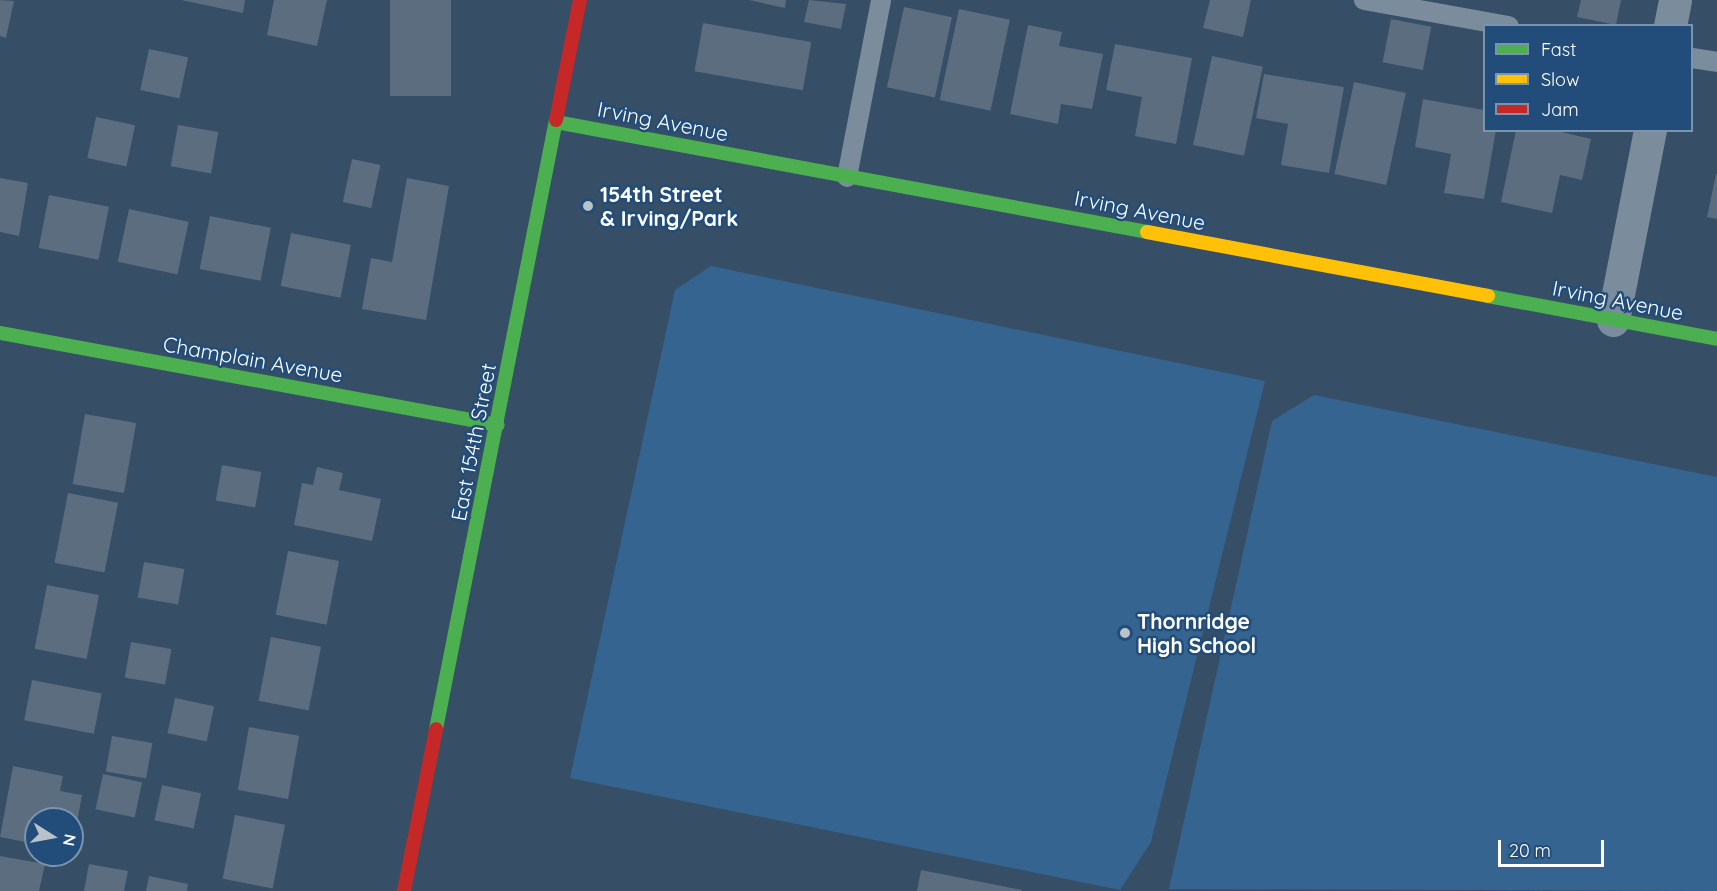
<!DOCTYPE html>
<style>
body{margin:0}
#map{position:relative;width:1717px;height:891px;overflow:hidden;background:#364e66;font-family:Quicksand,sans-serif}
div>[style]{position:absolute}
.green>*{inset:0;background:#366491}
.building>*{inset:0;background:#5b6d7f;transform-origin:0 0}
.lane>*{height:20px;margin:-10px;padding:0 10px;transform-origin:10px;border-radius:10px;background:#7b8c9d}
.street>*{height:33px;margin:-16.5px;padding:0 16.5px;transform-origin:16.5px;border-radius:16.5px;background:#7b8c9d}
.fast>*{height:14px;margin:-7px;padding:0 7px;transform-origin:7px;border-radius:7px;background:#4caf50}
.slow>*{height:14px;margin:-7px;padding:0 7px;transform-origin:7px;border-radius:7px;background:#ffc107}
.jam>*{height:14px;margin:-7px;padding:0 7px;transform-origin:7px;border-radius:7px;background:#c62828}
.dots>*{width:16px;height:16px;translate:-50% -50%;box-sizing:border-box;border:3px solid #224d7a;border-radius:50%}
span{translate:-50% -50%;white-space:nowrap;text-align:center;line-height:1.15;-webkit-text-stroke:5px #224d7a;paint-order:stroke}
.street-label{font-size:21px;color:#fff}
.poi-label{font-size:21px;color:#fff;font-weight:700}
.left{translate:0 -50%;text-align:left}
.legend{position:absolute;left:1483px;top:24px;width:210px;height:108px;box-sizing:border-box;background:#224d7a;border:2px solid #7a94af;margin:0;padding:8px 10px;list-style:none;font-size:18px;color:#fff}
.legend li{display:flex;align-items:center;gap:12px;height:30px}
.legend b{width:30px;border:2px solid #7a94af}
.north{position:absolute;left:24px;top:807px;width:60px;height:60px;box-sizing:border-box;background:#224d7a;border:2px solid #7a94af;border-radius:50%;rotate:101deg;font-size:16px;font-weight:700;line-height:24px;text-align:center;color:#fff}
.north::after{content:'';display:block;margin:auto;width:21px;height:27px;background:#b9c1c9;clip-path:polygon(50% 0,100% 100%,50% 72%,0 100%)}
.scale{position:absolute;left:1498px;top:840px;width:106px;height:27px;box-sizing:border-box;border:3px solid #fff;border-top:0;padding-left:8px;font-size:18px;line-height:21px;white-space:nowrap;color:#fff;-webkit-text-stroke:4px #224d7a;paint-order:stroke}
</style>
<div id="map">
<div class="green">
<div style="clip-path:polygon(711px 266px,1265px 381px,1151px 842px,1120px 890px,570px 778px,675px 290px)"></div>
<div style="clip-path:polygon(1314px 395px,1717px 477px,1717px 891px,1169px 889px,1272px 421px)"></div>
</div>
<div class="building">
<div style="clip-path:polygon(0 0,14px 1px,6px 38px,0 36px)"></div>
<div style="clip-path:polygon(181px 0,245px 0,243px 13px)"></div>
<div style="clip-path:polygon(274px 0,327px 0,317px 46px,267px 35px)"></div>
<div style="left:390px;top:0;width:61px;height:96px"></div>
<div style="clip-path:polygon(749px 0,786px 0,785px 8px)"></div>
<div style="clip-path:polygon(809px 0,846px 4px,841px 29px,804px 22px)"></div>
<div style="clip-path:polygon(1210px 0,1251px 0,1243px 37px,1203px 28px)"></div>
<div style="clip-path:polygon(1581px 0,1621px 0,1616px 25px,1577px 17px)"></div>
<div style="left:904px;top:7px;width:49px;height:82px;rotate:12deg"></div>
<div style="left:959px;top:9px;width:52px;height:93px;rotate:12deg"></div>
<div style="left:1391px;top:19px;width:41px;height:44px;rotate:11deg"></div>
<div style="left:703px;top:23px;width:110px;height:49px;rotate:10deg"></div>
<div style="clip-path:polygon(1028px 25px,1062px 32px,1059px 46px,1103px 54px,1092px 109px,1061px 104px,1058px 124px,1010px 114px)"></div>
<div style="clip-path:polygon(1115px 44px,1192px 58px,1176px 144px,1135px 136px,1142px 97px,1106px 90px)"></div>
<div style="left:149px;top:49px;width:40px;height:42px;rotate:12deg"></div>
<div style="left:1212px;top:56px;width:52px;height:91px;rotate:12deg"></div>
<div style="clip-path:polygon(1264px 74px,1344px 87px,1329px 173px,1281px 165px,1288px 124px,1256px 118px)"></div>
<div style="left:1354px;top:82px;width:53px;height:94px;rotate:12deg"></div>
<div style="clip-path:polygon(1423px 99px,1484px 110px,1484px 130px,1496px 130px,1484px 199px,1444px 193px,1451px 154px,1415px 147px)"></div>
<div style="left:96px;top:117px;width:40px;height:42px;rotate:12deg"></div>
<div style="left:178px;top:125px;width:41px;height:42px;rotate:10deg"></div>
<div style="clip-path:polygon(1516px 130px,1553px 130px,1591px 139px,1582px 180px,1560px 175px,1552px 213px,1501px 202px)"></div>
<div style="left:352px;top:159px;width:29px;height:44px;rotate:12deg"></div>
<div style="clip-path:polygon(1716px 174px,1717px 174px,1717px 219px,1707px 217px)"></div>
<div style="clip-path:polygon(0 178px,28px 183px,19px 236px,0 232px)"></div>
<div style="clip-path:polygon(407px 178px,449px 186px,426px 320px,362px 309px,371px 258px,392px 262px)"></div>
<div style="left:49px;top:195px;width:61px;height:54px;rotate:11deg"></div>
<div style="left:129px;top:209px;width:61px;height:54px;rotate:12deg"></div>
<div style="left:210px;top:216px;width:62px;height:54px;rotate:11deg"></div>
<div style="left:291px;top:233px;width:61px;height:54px;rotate:11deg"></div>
<div style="left:85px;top:414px;width:52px;height:71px;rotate:10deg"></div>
<div style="left:222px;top:465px;width:40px;height:36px;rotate:10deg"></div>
<div style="clip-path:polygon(317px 467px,343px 473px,339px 490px,381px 499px,372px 541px,294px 525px,302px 483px,313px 485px)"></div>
<div style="left:68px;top:493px;width:51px;height:71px;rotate:11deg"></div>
<div style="left:288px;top:551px;width:52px;height:65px;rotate:11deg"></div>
<div style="left:144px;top:562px;width:41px;height:36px;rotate:10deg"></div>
<div style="left:47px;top:585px;width:53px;height:65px;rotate:11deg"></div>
<div style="left:271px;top:637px;width:51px;height:65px;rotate:11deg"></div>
<div style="left:131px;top:642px;width:41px;height:36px;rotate:10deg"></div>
<div style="left:32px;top:680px;width:71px;height:41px;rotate:11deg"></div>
<div style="left:175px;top:698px;width:40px;height:36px;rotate:12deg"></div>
<div style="left:249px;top:727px;width:51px;height:64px;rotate:10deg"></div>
<div style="left:112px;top:736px;width:41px;height:36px;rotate:10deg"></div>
<div style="clip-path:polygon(13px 766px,63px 776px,60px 791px,82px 795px,73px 845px,72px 819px,36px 819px,36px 844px,0 837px)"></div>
<div style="left:103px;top:774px;width:40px;height:36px;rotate:12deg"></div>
<div style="left:162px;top:785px;width:40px;height:36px;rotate:12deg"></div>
<div style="left:235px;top:815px;width:51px;height:65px;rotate:11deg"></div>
<div style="clip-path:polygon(0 856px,45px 864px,39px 891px,0 891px)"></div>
<div style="clip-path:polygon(89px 864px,128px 871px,124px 891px,84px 891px)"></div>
<div style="clip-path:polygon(921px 870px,1022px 890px,1022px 891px,917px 891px)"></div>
<div style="clip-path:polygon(149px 876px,188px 884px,187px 891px,146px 891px)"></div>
</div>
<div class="lane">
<div style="left:1364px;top:0;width:147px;rotate:10.2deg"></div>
<div style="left:1692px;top:58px;width:25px;rotate:9deg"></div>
<div style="left:847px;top:177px;width:180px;rotate:-79.1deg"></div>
</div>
<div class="street">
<div style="left:1670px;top:26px;width:26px;rotate:-79deg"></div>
<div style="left:1613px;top:320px;width:194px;rotate:-79deg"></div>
</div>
<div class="fast">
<div style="left:556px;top:122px;width:601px;rotate:10.54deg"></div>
<div style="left:1488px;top:296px;width:233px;rotate:10.6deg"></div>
<div style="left:0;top:333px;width:506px;rotate:10.47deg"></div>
<div style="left:436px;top:729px;width:621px;rotate:-78.85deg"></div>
</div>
<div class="slow">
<div style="left:1147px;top:232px;width:347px;rotate:10.6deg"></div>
</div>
<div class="jam">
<div style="left:556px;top:120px;width:122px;rotate:-78.7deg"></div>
<div style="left:404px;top:891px;width:165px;rotate:-78.8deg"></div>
</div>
<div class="dots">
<div style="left:588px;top:206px;background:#b9c1c9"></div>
<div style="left:1125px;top:633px;background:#b9c1c9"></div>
</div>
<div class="street-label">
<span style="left:663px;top:121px;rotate:11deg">Irving Avenue</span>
<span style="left:1140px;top:210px;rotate:11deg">Irving Avenue</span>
<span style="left:1618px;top:300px;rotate:11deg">Irving Avenue</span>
<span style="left:253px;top:359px;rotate:10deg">Champlain Avenue</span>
<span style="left:473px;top:442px;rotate:-79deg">East 154th Street</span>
</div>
<div class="poi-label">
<span class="left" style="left:600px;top:206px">154th Street<br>&amp; Irving/Park</span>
<span class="left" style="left:1137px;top:633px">Thornridge<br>High School</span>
</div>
<ul class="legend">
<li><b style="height:8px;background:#4caf50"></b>Fast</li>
<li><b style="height:8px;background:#ffc107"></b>Slow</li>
<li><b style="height:8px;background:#c62828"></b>Jam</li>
</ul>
<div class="north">N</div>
<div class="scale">20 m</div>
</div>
